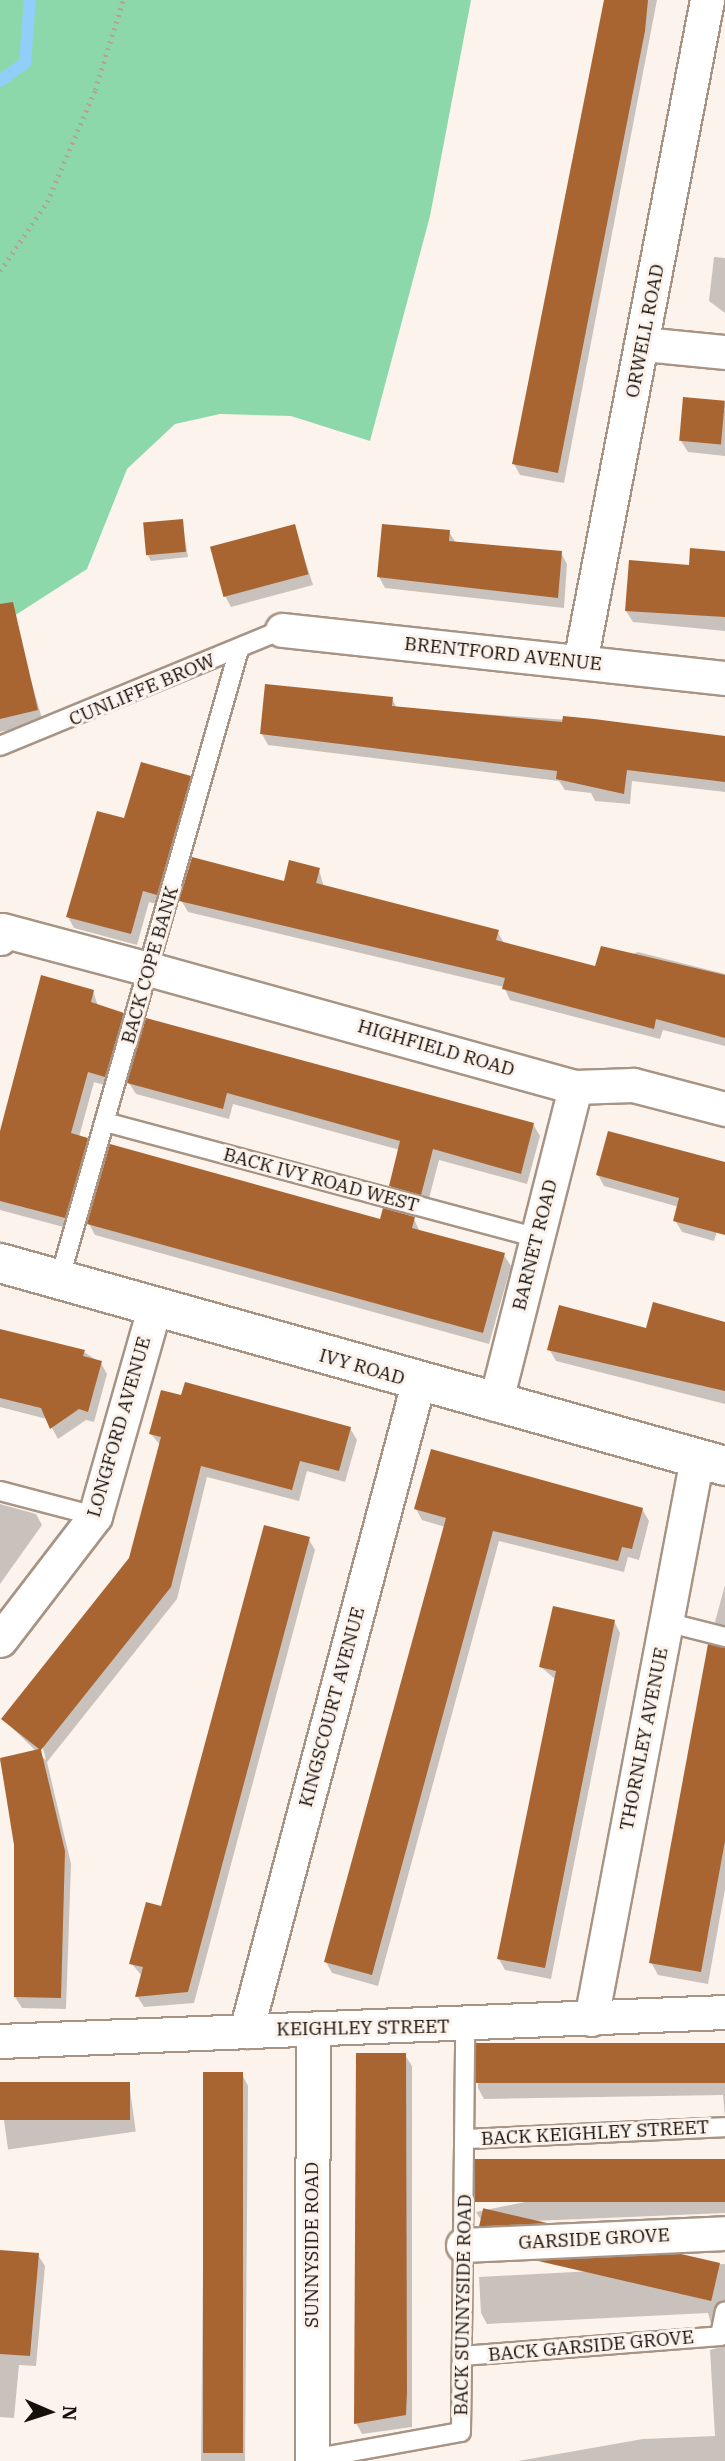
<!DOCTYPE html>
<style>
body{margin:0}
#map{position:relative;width:725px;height:2461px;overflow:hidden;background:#fcf3ec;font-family:"IBM Plex Serif",serif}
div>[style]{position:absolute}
.green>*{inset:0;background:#8dd8aa}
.shadow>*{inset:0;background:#0003;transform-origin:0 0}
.stream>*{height:12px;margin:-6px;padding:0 6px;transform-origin:6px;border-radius:6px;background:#91cef9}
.building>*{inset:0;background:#a86532;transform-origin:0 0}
.path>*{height:4.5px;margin-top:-2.25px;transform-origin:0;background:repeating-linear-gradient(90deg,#ada59e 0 2px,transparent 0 7px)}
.roads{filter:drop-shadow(2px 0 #a79484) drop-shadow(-2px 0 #a79484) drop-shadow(0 2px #a79484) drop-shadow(0 -2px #a79484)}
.service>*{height:18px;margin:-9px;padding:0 9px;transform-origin:9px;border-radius:9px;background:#fff}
.minor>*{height:33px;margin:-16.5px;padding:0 16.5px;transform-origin:16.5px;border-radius:16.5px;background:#fff}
.tertiary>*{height:38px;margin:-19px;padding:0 19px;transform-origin:19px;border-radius:19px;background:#fff}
span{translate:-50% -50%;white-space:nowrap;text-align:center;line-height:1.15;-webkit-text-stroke:6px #fcf3ec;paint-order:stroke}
.street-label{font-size:19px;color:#17110b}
.north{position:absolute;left:14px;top:2377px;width:70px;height:70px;-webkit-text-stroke:5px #fcf3ec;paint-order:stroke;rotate:93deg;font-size:19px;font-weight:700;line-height:28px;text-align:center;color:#17110b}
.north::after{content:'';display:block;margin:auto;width:24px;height:32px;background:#17110b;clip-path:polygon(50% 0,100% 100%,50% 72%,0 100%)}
</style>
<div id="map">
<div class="green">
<div style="clip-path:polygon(0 0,471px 0,430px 216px,370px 441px,291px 416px,220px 414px,175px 424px,127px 469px,87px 569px,0 625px)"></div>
</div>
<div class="shadow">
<div style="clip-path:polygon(606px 0,657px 0,564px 483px,520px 475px,514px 464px)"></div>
<div style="clip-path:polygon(714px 257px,725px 258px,725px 313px,709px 301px)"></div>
<div style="clip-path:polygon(725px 403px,725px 456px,688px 452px,681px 441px)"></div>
<div style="clip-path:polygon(182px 521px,188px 557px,151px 561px,148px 556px)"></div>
<div style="clip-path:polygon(294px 526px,313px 585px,231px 607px,225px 596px)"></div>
<div style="clip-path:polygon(449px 532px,456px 543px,561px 553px,567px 564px,564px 608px,385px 588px,379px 577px)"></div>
<div style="clip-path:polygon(725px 553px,725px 631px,633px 622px,626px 611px,690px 567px)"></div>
<div style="clip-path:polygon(22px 649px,43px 722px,0 732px,0 654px)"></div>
<div style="clip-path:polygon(392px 699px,397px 708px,625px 724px,725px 748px,725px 792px,632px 781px,630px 804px,595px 801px,591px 793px,565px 790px,559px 781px,268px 745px,262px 734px)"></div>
<div style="clip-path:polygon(190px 777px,196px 789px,163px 906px,149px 902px,137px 945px,74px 928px,68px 917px,126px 821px)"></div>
<div style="clip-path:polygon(319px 870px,324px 887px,497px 931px,504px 943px,597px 968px,638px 952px,725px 974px,725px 1046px,663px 1030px,660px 1039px,510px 1000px,504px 987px,188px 912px,181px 900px,286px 883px)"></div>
<div style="clip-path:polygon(93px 991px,98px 1006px,122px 1014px,129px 1025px,111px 1087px,94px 1082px,79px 1137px,93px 1151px,71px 1229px,0 1210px,0 1136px)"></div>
<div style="clip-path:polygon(129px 1083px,533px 1124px,540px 1136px,527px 1184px,439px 1160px,427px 1206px,397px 1198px,391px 1186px,400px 1150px,233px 1104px,229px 1119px,136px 1094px)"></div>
<div style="clip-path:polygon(725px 1166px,725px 1223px,720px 1222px,714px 1241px,682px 1232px,675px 1220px,679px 1207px,604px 1186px,598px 1175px)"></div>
<div style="clip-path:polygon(414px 1219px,420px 1232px,504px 1255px,511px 1266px,489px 1344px,95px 1235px,89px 1224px)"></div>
<div style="clip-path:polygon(0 1331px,84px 1352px,101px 1363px,107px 1374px,94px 1422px,86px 1420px,58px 1439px,47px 1419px,0 1407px)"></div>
<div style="clip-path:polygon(549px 1349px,725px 1352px,725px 1404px,556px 1361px)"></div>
<div style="clip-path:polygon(evenodd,350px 1428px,357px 1440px,345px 1482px,307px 1471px,299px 1501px,207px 1477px,177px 1599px,47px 1762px,71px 1864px,66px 2009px,22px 2008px,15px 1997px,16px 1845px,0 1760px,37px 1752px,3px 1719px,131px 1559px,161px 1446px,151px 1434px,350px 1428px,41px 1741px,46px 1760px,41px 1756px,41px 1741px)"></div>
<div style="clip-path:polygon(0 1504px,36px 1514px,42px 1525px,0 1584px)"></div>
<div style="clip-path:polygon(416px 1509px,642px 1509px,649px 1521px,639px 1560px,628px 1557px,624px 1572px,499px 1541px,378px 1986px,332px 1973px,326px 1962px,445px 1527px,422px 1520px)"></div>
<div style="clip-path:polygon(308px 1538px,315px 1550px,194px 2003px,144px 2007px,137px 1996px,142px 1976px,131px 1963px,163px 1908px)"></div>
<div style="clip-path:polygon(725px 1585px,725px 1635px,715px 1622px)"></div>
<div style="clip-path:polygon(614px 1621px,620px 1633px,551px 1979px,505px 1970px,499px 1959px,556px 1680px,541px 1667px)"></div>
<div style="clip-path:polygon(725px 1649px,725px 1889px,708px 1984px,658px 1975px,651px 1962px)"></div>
<div style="clip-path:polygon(725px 2045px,725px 2117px,723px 2095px,484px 2099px,478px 2088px,478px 2050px)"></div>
<div style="clip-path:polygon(405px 2055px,412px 2066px,412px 2427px,362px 2434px,356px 2423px)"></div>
<div style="clip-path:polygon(205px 2073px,242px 2074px,248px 2086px,245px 2461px,201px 2461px)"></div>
<div style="left:129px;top:2083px;width:49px;height:129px;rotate:82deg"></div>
<div style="clip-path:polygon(725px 2161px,725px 2213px,483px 2223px,476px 2212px)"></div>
<div style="clip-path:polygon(0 2251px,38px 2255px,45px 2266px,36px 2366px,19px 2365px,14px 2418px,0 2417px)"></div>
<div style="clip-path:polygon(725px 2264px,725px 2314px,714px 2334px,708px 2313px,487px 2324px,481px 2313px,479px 2277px)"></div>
<div style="clip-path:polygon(725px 2346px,725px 2461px,518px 2461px,643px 2439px,715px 2436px,710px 2350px)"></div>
</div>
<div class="stream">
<div style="left:0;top:81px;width:31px;rotate:-36deg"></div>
<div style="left:25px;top:63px;width:63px;rotate:-85.5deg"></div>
</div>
<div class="building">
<div style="clip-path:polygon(604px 0,648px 0,645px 31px,558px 473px,512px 464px)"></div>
<div style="left:683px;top:397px;width:42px;height:44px;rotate:5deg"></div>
<div style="left:183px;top:519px;width:33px;height:40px;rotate:85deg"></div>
<div style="left:295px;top:524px;width:52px;height:88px;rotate:75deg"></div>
<div style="clip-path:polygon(382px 524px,450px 530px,449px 541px,562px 551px,558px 598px,377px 577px)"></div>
<div style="clip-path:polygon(690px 548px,725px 551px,725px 617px,625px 611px,629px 560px,689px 565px)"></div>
<div style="clip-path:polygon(13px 602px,38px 710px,0 719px,0 604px)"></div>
<div style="clip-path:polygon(265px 684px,393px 697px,392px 706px,562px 722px,563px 716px,594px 719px,725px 736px,725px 782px,627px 770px,624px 794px,556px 779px,557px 771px,260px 734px)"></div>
<div style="clip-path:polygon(141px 762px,191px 776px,157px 895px,143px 891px,131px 934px,66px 917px,97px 811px,124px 818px)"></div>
<div style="clip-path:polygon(192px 857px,284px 881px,289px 860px,320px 868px,316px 883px,499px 930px,496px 940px,595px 966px,601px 946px,725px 975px,725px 1038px,656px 1019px,654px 1029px,502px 989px,505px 978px,179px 901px)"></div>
<div style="clip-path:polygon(41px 975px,94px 990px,91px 1002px,124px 1013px,105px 1077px,88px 1072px,71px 1133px,88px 1138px,65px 1218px,0 1201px,0 1131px)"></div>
<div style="clip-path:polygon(146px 1018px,534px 1123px,521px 1174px,433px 1149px,421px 1195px,389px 1186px,400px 1141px,227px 1093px,223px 1109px,127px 1083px)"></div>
<div style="clip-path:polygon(608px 1131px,725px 1162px,725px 1235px,673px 1221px,679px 1198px,596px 1175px)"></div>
<div style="clip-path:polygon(110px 1144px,380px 1219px,383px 1208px,415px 1217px,412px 1228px,505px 1253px,483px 1333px,87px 1224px)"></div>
<div style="clip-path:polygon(653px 1302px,725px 1322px,725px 1391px,547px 1350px,559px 1305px,646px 1328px)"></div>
<div style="clip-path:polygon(0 1329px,85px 1350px,83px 1356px,102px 1361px,88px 1412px,79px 1409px,50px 1429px,41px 1408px,0 1398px)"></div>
<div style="clip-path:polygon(185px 1382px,351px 1427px,339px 1471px,300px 1461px,292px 1490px,201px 1466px,171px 1587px,41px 1750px,65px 1851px,61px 1998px,14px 1997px,14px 1845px,0 1758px,39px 1749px,1px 1719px,129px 1558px,161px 1437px,149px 1434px,161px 1390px,181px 1395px)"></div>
<div style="clip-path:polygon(431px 1449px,643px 1508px,632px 1549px,622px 1547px,618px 1561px,493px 1531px,372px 1975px,324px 1962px,446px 1518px,414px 1509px)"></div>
<div style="clip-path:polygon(264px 1525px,310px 1537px,188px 1992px,135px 1997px,143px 1967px,129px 1964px,146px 1902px,161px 1906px)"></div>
<div style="clip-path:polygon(553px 1606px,615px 1620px,545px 1968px,497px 1959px,556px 1671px,539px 1667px)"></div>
<div style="clip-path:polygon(708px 1644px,725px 1648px,725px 1841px,701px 1972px,649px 1963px)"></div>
<div style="left:725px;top:2043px;width:40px;height:249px;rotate:90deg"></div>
<div style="clip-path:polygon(356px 2053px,406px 2053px,407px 2392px,406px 2415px,354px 2424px)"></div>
<div style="left:203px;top:2072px;width:40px;height:381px"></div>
<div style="left:130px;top:2082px;width:38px;height:130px;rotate:90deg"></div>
<div style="left:725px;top:2159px;width:43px;height:250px;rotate:90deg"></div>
<div style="clip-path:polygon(0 2250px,39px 2253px,30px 2356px,0 2354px)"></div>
<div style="left:720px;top:2263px;width:39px;height:243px;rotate:103deg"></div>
</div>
<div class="path">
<div style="left:0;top:271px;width:83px;rotate:-55.7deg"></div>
<div style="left:47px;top:202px;width:122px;rotate:-66.8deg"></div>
<div style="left:95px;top:90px;width:94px;rotate:-72.7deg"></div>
</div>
<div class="roads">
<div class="service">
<div style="left:0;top:746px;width:305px;rotate:-22.4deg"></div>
<div style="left:105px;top:1122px;width:447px;rotate:15deg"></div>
<div style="left:59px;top:1281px;width:657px;rotate:-74.1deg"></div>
<div style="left:0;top:1491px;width:98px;rotate:14.7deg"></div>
<div style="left:666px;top:1622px;width:61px;rotate:14.3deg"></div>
<div style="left:465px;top:2139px;width:260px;rotate:-2.6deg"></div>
<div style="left:462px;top:2356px;width:259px;rotate:-4.4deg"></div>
<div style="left:720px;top:2336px;width:25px;rotate:-79deg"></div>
<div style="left:312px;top:2459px;width:151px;rotate:-10.3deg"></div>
<div style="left:461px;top:2432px;width:406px;rotate:-89.4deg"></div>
</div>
<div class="minor">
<div style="left:643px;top:344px;width:82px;rotate:5.6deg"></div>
<div style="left:282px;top:630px;width:446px;rotate:6.2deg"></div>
<div style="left:580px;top:662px;width:674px;rotate:-79.14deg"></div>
<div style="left:0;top:938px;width:8px;rotate:-76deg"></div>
<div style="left:2px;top:930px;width:152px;rotate:14.9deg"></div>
<div style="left:149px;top:969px;width:442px;rotate:15.5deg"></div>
<div style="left:575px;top:1087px;width:58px;rotate:-2deg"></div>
<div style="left:633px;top:1085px;width:95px;rotate:14.6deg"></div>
<div style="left:495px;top:1404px;width:327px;rotate:-75.8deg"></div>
<div style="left:0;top:1640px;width:156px;rotate:-52.5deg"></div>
<div style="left:95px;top:1516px;width:215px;rotate:-74.1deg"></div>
<div style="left:591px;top:2019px;width:571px;rotate:-79.3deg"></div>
<div style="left:246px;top:2031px;width:670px;rotate:-75.13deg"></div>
<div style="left:0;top:2041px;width:726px;rotate:-2.29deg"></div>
<div style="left:463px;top:2245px;width:262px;rotate:-2.6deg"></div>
<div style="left:312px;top:2461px;width:431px;rotate:-89.9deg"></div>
</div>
<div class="tertiary">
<div style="left:0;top:1263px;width:753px;rotate:15.64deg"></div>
</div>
</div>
<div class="street-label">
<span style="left:645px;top:331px;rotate:-79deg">ORWELL ROAD</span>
<span style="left:503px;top:654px;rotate:6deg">BRENTFORD AVENUE</span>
<span style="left:142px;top:690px;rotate:-23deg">CUNLIFFE BROW</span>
<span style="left:150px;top:965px;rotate:-74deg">BACK COPE BANK</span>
<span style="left:436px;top:1048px;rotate:16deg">HIGHFIELD ROAD</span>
<span style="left:321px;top:1180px;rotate:15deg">BACK IVY ROAD WEST</span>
<span style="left:535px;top:1245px;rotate:-76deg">BARNET ROAD</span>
<span style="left:362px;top:1367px;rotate:16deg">IVY ROAD</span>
<span style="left:119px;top:1427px;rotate:-74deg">LONGFORD AVENUE</span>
<span style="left:332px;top:1707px;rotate:-75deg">KINGSCOURT AVENUE</span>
<span style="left:644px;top:1739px;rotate:-79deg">THORNLEY AVENUE</span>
<span style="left:363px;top:2028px;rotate:-1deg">KEIGHLEY STREET</span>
<span style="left:595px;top:2133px;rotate:-3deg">BACK KEIGHLEY STREET</span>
<span style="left:594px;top:2239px;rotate:-3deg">GARSIDE GROVE</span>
<span style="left:312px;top:2245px;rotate:-90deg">SUNNYSIDE ROAD</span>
<span style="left:463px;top:2305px;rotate:-89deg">BACK SUNNYSIDE ROAD</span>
<span style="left:591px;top:2346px;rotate:-5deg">BACK GARSIDE GROVE</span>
</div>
<div class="north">N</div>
</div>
